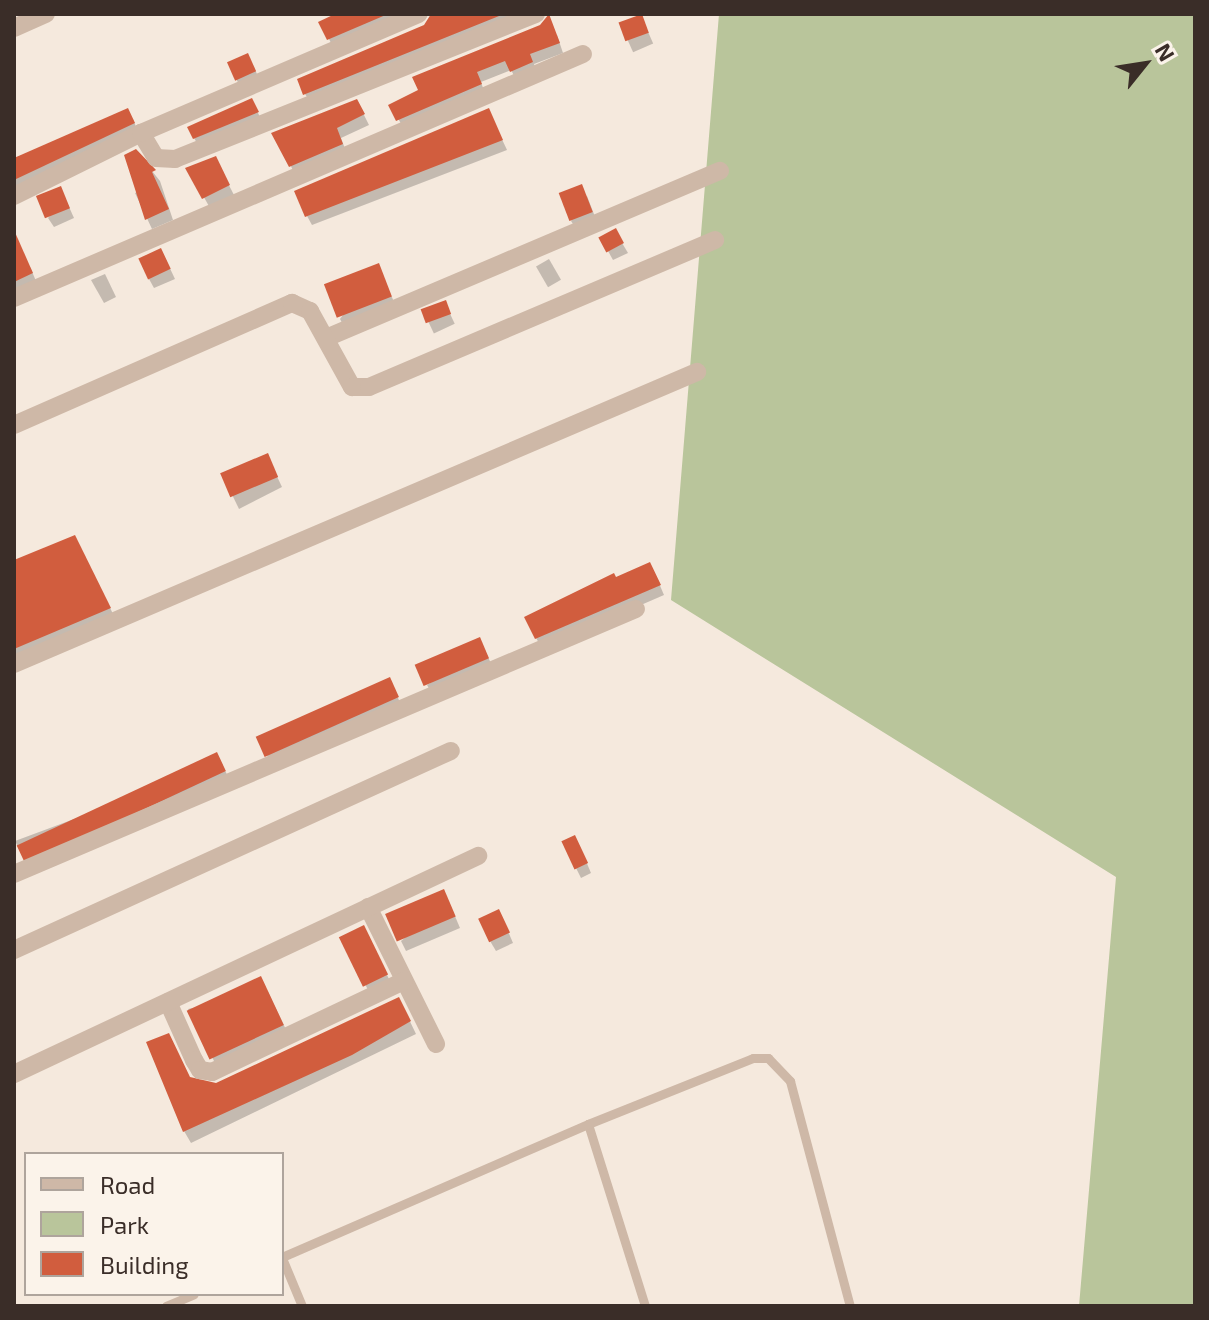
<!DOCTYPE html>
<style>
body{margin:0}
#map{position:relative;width:1209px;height:1320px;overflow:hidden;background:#f5e9dd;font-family:"Exo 2",sans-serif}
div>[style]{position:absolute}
.green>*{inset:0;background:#b9c59b}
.shadow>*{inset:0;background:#0003;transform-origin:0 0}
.building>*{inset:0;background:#d15d3e;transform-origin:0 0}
.service>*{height:9px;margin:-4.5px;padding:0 4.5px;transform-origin:4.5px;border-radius:4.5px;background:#ceb8a7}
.minor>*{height:18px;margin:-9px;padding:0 9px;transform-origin:9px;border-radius:9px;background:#ceb8a7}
span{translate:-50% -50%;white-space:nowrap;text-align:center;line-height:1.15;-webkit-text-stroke:6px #fbf3ea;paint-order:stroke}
.frame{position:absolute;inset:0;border:16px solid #3a2d28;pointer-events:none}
.legend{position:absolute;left:24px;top:1152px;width:260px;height:144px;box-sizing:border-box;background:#fbf3ea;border:2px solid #aea49c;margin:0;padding:10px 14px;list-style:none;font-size:24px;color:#3a2d28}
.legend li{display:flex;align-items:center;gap:16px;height:40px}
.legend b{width:40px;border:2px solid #aea49c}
.north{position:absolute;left:1105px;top:24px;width:80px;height:80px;-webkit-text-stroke:6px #fbf3ea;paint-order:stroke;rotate:60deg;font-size:22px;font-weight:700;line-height:32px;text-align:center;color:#3a2d28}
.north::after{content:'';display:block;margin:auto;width:28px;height:36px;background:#3a2d28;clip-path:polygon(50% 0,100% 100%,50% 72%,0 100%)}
</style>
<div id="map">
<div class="green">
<div style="clip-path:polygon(719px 14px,1195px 14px,1195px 1306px,1079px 1306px,1116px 877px,671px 600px)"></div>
</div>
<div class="shadow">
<div style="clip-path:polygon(343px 14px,417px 14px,334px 49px,321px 23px)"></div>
<div style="clip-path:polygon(432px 14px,528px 14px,311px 103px,305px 94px,425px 27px)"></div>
<div style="left:641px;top:16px;width:30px;height:22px;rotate:66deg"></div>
<div style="clip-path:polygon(557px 35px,563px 53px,534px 64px,537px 72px,517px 81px,511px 70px,481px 82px,485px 94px,404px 129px,391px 106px)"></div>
<div style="clip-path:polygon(253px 65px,260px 81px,242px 89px,236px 79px)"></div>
<div style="clip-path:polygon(257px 111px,263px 123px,200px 148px,194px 138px)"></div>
<div style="clip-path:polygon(362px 111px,369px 125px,341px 138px,347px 154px,296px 176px,274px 134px)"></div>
<div style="clip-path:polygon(133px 119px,138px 132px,19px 190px,14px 182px,14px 158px)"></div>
<div style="clip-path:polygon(493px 120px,507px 150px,312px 225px,307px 216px)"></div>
<div style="clip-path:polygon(136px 151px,160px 181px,173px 220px,152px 229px,135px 193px,141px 190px)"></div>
<div style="clip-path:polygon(220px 168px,234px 195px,210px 208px,188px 169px)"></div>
<div style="clip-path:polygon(587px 196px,597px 222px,577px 230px,571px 221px)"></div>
<div style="clip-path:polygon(65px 198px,74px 218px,54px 227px,48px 218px)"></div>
<div style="clip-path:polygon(615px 231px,628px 253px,613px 260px,608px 251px)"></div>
<div style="clip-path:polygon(14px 256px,30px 267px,39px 288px,14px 299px)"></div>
<div style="left:549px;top:259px;width:24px;height:15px;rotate:60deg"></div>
<div style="clip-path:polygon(166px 260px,175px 279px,154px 288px,149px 279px)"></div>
<div style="clip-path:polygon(378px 266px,399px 313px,348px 334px,340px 319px)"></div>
<div style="clip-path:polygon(105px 274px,116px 297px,104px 303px,91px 280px)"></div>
<div style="left:445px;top:303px;width:23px;height:23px;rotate:65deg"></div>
<div style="clip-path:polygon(272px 466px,282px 487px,239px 509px,224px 478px)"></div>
<div style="clip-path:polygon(82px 551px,117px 622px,14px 668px,14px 562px)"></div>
<div style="clip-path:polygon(655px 574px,664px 595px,542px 648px,536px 638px,615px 579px)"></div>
<div style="clip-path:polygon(484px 648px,493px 668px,432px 694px,427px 685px)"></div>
<div style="clip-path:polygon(394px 689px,402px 707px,271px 763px,258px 736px)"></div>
<div style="clip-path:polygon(222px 764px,230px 781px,28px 867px,15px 841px)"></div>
<div style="clip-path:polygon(563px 842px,580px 847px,591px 873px,581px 878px)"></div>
<div style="clip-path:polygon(449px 902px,460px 928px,406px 951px,401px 941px)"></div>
<div style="clip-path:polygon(504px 922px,513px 943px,496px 951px,490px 941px)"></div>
<div style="clip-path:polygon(341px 936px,368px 937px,392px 985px,371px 996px)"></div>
<div style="clip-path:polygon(268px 992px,290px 1038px,219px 1071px,188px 1009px)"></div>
<div style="clip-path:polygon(405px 1011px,416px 1034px,191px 1143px,184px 1131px,190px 1079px,216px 1085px)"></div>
</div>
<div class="building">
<div style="clip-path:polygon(335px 14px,388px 14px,327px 40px,318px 22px)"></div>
<div style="clip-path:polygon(431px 14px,504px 14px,303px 95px,297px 79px,424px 25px)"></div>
<div style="clip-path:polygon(549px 14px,560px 43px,530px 54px,533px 62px,510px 72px,505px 61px,477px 72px,482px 84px,396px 121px,388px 105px,418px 90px,412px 77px,540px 25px)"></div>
<div style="left:642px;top:14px;width:20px;height:25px;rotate:70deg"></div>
<div style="left:248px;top:53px;width:20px;height:23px;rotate:66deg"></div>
<div style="clip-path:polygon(252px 98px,259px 112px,193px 139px,187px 127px)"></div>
<div style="clip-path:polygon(357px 99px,365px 114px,337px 128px,343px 144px,289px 167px,271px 133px)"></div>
<div style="clip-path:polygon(128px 108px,135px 123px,14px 180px,14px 158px)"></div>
<div style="clip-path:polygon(489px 108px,503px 140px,305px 217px,294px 191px)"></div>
<div style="clip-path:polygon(136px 149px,156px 170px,152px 172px,169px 209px,145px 220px,124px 155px)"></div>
<div style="clip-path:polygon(216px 156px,230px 185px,202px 199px,185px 168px)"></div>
<div style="left:582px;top:184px;width:30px;height:25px;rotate:69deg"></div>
<div style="left:61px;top:186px;width:24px;height:27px;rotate:68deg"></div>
<div style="left:616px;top:228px;width:17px;height:20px;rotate:62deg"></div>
<div style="clip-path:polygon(14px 230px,33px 273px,14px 282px)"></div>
<div style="left:161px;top:248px;width:23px;height:25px;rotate:65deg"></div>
<div style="left:379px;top:263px;width:36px;height:59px;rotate:69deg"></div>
<div style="left:446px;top:300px;width:15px;height:27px;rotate:70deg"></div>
<div style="left:268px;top:453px;width:26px;height:52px;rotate:67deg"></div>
<div style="clip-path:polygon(75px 535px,111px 608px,14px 649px,14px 560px)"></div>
<div style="clip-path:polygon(650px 562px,661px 585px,535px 639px,524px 617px,614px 573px,616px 577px)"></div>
<div style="left:480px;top:637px;width:23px;height:71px;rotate:67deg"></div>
<div style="left:390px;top:677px;width:22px;height:147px;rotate:66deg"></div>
<div style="left:217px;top:752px;width:21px;height:221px;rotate:65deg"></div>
<div style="left:575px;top:835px;width:31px;height:15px;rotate:65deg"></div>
<div style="left:444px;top:889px;width:30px;height:64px;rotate:67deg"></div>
<div style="left:499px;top:909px;width:26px;height:23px;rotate:65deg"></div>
<div style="left:364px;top:925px;width:55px;height:28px;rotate:64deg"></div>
<div style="left:261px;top:976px;width:54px;height:82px;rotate:65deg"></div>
<div style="clip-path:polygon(399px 997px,411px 1021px,352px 1055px,183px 1132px,146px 1042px,169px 1033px,190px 1077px,216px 1083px)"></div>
</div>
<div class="service">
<div style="left:588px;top:1124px;width:191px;rotate:72.6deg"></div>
<div style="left:282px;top:1257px;width:334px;rotate:-23.5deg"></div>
<div style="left:588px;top:1124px;width:178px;rotate:-21.8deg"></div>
<div style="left:753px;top:1058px;width:15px"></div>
<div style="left:768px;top:1058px;width:32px;rotate:46deg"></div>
<div style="left:790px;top:1081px;width:233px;rotate:75.1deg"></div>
<div style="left:282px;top:1258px;width:52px;rotate:67.4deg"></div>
<div style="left:166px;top:1306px;width:30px;rotate:-23deg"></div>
</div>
<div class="minor">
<div style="left:14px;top:28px;width:35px;rotate:-24deg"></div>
<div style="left:141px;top:133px;width:29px;rotate:59deg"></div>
<div style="left:156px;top:158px;width:19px;rotate:3deg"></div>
<div style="left:175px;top:159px;width:389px;rotate:-21.9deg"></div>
<div style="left:14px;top:196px;width:142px;rotate:-26.4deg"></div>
<div style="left:141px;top:133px;width:302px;rotate:-23.2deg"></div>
<div style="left:14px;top:298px;width:619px;rotate:-23.21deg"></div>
<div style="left:326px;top:338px;width:428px;rotate:-23deg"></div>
<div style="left:14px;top:425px;width:304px;rotate:-23.7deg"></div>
<div style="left:292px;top:303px;width:20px;rotate:24deg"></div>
<div style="left:310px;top:311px;width:87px;rotate:61.1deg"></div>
<div style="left:352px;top:387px;width:17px"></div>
<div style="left:369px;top:387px;width:376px;rotate:-23deg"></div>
<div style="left:14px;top:664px;width:743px;rotate:-23.15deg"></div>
<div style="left:14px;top:874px;width:676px;rotate:-23.08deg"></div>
<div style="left:368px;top:907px;width:153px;rotate:63.6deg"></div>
<div style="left:14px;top:950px;width:480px;rotate:-24.5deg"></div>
<div style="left:168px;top:1002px;width:64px;rotate:65.9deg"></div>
<div style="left:194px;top:1060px;width:12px;rotate:59deg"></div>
<div style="left:200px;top:1070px;width:12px;rotate:9deg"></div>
<div style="left:212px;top:1072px;width:212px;rotate:-25.4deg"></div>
<div style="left:14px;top:1074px;width:513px;rotate:-25.17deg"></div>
</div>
<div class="frame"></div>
<ul class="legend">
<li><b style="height:10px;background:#ceb8a7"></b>Road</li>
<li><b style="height:22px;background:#b9c59b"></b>Park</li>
<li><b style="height:22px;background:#d15d3e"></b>Building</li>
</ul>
<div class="north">N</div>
</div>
